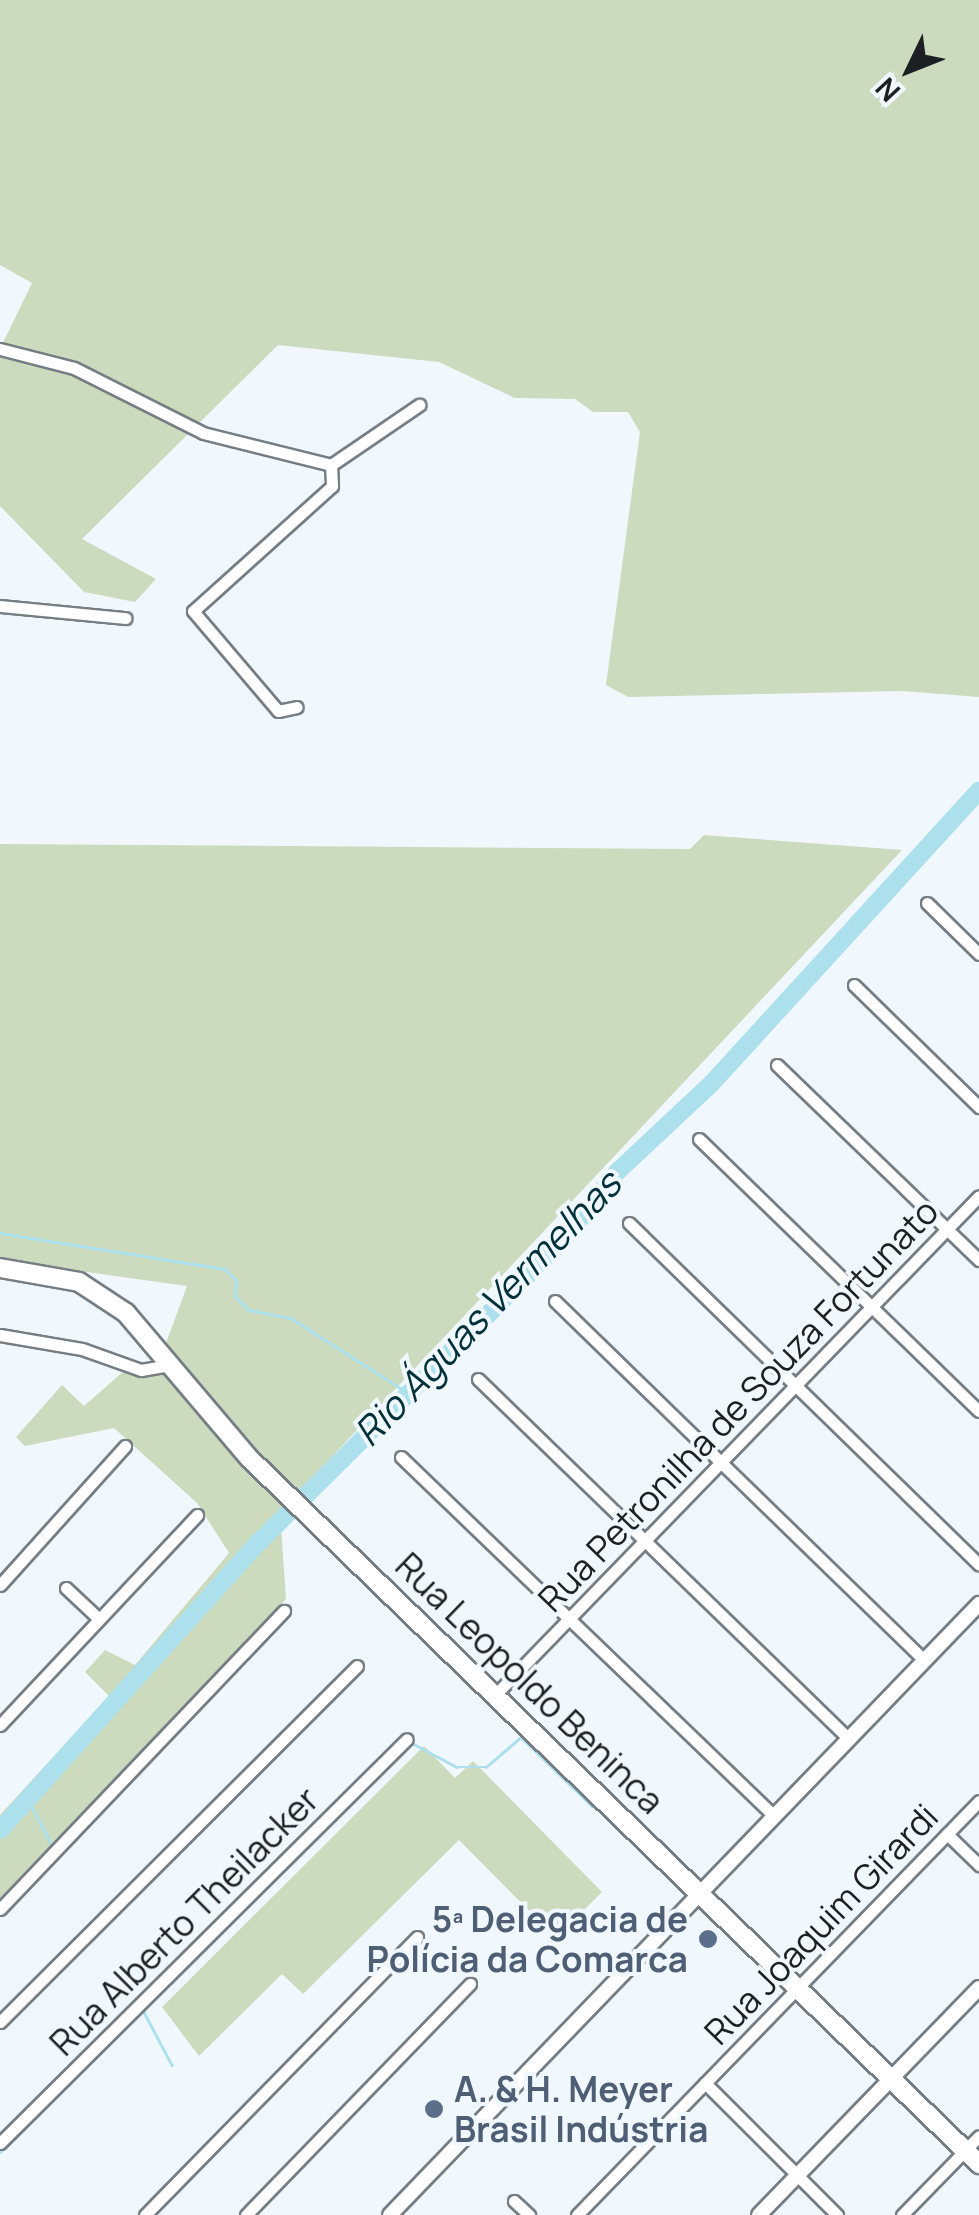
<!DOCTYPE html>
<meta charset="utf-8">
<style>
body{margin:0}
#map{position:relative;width:979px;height:2215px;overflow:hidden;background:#f0f8fe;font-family:Manrope,sans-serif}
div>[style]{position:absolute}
.green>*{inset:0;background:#ccdabd}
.stream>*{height:2.5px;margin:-1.25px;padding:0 1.25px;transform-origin:1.25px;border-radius:1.25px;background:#ace0ec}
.river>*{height:18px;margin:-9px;padding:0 9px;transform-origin:9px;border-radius:9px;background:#ace0ec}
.roads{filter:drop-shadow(2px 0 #757e84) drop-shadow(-2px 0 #757e84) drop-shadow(0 2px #757e84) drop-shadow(0 -2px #757e84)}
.minor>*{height:11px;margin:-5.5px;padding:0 5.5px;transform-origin:5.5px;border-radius:5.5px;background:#fff}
.tertiary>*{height:14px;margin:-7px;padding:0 7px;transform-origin:7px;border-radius:7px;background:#fff}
.primary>*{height:18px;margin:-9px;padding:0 9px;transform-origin:9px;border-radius:9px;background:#fff}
.dots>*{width:28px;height:28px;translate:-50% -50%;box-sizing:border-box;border:5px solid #f0f8fe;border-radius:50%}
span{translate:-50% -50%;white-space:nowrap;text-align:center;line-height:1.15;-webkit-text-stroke:8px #f0f8fe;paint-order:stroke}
.street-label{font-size:35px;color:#1d2023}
.service-label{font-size:35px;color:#4e5e75;font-weight:700}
.right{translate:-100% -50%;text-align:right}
.left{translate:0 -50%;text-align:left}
.water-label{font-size:38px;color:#003039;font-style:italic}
.north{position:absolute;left:859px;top:20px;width:100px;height:100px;-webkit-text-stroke:8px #f0f8fe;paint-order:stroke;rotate:227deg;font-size:28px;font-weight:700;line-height:40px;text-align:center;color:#1d2023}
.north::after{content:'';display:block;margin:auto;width:35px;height:45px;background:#1d2023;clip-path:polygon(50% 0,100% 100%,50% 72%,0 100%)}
</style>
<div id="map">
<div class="green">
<div style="clip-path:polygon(0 0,979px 0,979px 697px,902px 691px,628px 697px,606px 685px,640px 432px,628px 412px,593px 412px,575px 399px,515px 398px,439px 362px,278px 345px,82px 539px,156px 579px,135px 602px,84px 592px,0 506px,0 349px,32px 283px,0 265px)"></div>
<div style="clip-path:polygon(704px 835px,902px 850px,280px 1512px,286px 1599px,0 1898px,0 1815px,109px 1696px,85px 1672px,105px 1650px,135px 1665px,229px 1553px,197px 1503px,114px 1428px,25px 1446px,16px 1437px,62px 1385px,84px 1406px,124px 1371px,154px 1376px,187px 1286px,0 1260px,0 844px,690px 849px)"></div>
<div style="clip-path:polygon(424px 1746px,455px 1778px,473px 1761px,602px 1892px,556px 1938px,459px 1840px,303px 1994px,282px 1974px,199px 2056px,162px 2007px)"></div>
</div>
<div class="stream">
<div style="left:0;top:1233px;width:229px;rotate:9.1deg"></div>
<div style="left:226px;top:1269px;width:17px;rotate:50deg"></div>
<div style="left:237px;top:1282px;width:14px;rotate:98deg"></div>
<div style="left:235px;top:1296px;width:20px;rotate:45deg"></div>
<div style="left:249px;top:1310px;width:43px;rotate:10.8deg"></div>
<div style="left:291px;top:1318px;width:141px;rotate:32.6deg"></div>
<div style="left:26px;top:1795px;width:56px;rotate:62.5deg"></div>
<div style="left:144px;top:2012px;width:60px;rotate:62.2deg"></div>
<div style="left:0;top:2152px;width:581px;rotate:-44.79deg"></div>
<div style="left:412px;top:1743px;width:51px;rotate:28.1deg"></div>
<div style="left:457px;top:1767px;width:29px"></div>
<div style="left:486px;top:1767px;width:46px;rotate:-40.6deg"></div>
<div style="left:521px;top:1737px;width:99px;rotate:44.2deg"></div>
</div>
<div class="river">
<div style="left:0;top:1830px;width:385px;rotate:-48.1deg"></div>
<div style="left:257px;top:1544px;width:431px;rotate:-44.8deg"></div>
<div style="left:563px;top:1240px;width:87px;rotate:-51.5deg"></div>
<div style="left:617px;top:1172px;width:130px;rotate:-43.1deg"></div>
<div style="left:712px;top:1083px;width:396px;rotate:-47.6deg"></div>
</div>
<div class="roads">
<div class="minor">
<div style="left:0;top:349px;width:76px;rotate:14.4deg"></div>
<div style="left:74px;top:368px;width:144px;rotate:26.7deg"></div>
<div style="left:203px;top:433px;width:132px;rotate:14deg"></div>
<div style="left:331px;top:465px;width:21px;rotate:87deg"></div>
<div style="left:332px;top:486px;width:187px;rotate:138deg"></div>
<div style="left:193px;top:611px;width:131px;rotate:49.6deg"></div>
<div style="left:278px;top:711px;width:19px;rotate:-12deg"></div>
<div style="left:331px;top:465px;width:107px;rotate:-34.3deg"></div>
<div style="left:0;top:606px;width:126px;rotate:5.5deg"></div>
<div style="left:927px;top:903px;width:73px;rotate:44.4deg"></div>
<div style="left:854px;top:985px;width:175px;rotate:44.3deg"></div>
<div style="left:777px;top:1065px;width:281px;rotate:44deg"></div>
<div style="left:699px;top:1139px;width:390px;rotate:44.2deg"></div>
<div style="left:629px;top:1223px;width:489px;rotate:44.3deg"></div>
<div style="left:555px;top:1301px;width:515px;rotate:44.21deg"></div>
<div style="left:0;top:1335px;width:83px;rotate:9.7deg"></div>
<div style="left:82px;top:1349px;width:63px;rotate:19.6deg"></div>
<div style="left:141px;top:1370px;width:29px;rotate:-10deg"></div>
<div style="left:478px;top:1379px;width:516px;rotate:44.14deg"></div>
<div style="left:401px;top:1457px;width:516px;rotate:43.9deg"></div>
<div style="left:0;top:1585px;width:187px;rotate:-48deg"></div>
<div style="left:66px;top:1588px;width:45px;rotate:43.2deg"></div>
<div style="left:495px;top:1695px;width:695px;rotate:-45.87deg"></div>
<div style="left:0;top:1725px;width:288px;rotate:-46.8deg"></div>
<div style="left:947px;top:1834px;width:45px;rotate:44.1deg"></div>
<div style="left:0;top:1909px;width:412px;rotate:-46.4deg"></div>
<div style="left:0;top:2022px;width:504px;rotate:-44.92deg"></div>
<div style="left:705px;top:2083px;width:187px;rotate:45deg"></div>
<div style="left:0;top:2143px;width:573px;rotate:-44.79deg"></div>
<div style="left:514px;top:2201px;width:21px;rotate:43deg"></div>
<div style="left:145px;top:2215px;width:389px;rotate:-45.6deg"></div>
<div style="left:246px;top:2215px;width:322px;rotate:-45.9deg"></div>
<div style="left:577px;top:2215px;width:577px;rotate:-45.84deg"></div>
<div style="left:902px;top:2215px;width:110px;rotate:-45.7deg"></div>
</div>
<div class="tertiary">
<div style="left:390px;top:2215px;width:849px;rotate:-46.05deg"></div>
<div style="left:759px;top:2215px;width:316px;rotate:-45.9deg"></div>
</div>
<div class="primary">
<div style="left:0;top:1268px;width:80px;rotate:10deg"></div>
<div style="left:79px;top:1282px;width:56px;rotate:33.4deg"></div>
<div style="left:126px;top:1313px;width:190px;rotate:49.7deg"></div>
<div style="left:249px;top:1458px;width:1016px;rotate:44.04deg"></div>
</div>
</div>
<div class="dots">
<div style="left:708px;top:1939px;background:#5c6f8a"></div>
<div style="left:434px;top:2109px;background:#5c6f8a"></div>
</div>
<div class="street-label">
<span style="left:738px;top:1405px;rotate:-46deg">Rua Petronilha de Souza Fortunato</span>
<span style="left:530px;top:1683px;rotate:44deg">Rua Leopoldo Beninca</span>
<span style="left:184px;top:1921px;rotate:-45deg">Rua Alberto Theilacker</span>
<span style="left:821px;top:1924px;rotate:-46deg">Rua Joaquim Girardi</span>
</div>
<div class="service-label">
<span class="right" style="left:688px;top:1939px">5ª Delegacia de<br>Polícia da Comarca</span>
<span class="left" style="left:454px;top:2109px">A. &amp; H. Meyer<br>Brasil Indústria</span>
</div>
<div class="water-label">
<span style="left:487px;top:1308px;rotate:-46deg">Rio Águas Vermelhas</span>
</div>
<div class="north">N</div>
</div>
